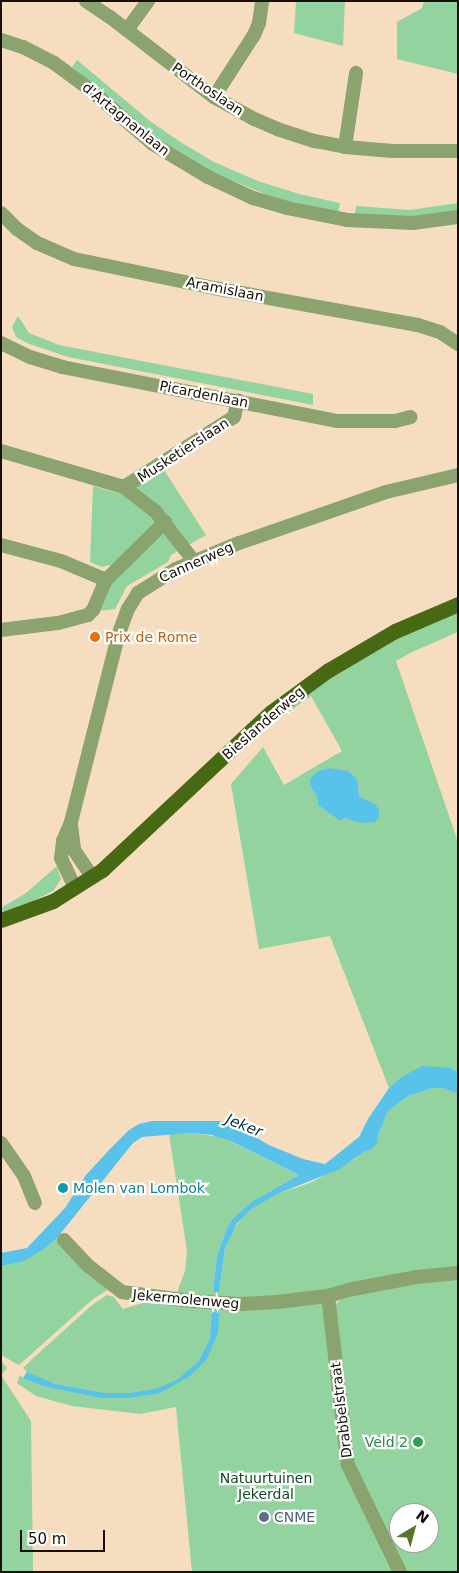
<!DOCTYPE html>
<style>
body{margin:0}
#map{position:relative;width:459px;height:1573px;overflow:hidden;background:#f7ddbf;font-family:"DejaVu Sans",sans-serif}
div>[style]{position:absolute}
.green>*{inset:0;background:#92d39f}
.water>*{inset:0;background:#59c2ea}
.minor>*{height:14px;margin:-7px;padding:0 7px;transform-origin:7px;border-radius:7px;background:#8aa36f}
.major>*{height:15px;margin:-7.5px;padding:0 7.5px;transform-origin:7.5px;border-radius:7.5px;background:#486914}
.dots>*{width:14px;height:14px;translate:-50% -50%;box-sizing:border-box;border:2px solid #fff;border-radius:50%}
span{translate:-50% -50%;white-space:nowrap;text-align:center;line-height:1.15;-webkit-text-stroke:4.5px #fff;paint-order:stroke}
.street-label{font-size:14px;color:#181006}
.food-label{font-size:14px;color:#c56008}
.left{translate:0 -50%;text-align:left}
.culture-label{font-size:14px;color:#0d838f}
.leisure-label{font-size:14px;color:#27864d}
.right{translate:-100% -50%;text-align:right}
.park-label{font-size:14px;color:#124822}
.service-label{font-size:14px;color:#4e5e75}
.water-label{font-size:15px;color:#003141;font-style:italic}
.frame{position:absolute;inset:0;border:2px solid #181006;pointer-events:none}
.north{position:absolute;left:389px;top:1503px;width:50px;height:50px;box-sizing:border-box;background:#fff;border:1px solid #a39f9b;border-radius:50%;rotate:37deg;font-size:14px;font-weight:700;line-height:20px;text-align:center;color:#181006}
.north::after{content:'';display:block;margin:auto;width:18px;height:22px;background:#57752b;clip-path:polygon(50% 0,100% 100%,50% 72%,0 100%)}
.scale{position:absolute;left:20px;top:1530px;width:85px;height:22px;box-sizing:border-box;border:2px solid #181006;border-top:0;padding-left:6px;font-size:15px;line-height:18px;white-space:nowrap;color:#181006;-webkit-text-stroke:4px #fff;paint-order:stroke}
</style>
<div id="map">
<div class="green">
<div style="clip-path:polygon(296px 1px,345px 1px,343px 46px,294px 33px)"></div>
<div style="clip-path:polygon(424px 1px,458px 1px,458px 74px,397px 59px,397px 22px,422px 8px)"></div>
<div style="clip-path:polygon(77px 60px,150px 121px,182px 143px,214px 162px,258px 181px,299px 194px,340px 203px,338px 213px,275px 198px,209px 171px,157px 139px,72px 67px)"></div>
<div style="clip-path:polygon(458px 203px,458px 211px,430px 216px,393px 217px,355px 214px,356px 206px,409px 210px)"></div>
<div style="clip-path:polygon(18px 316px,29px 333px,59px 345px,313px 394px,313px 405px,68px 357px,27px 343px,16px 337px,12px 327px)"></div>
<div style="clip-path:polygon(162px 467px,206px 535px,171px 555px,168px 562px,127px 586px,115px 609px,98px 611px,117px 574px,109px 565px,102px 567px,90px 562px,93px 486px,125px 495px)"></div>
<div style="clip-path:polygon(evenodd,458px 609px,458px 632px,412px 652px,396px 661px,458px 842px,458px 1072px,451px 1068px,400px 1078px,389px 1088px,330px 936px,259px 949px,231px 784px,263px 747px,284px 785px,342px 751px,311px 696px,287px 713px,287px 706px,389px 641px,458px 609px,327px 768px,358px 782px,359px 796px,375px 804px,340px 821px,318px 805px,317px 797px,310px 785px,311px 779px,318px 771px,327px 768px)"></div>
<div style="clip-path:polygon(57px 866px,61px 879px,53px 891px,33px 901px,3px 912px,1px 908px,26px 893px)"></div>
<div style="clip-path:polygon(433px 1088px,443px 1088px,458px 1094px,458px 1269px,320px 1293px,258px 1300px,176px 1295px,185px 1271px,187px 1251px,169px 1134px,189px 1133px,221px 1137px,299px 1175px,253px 1201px,232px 1219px,227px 1228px,217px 1256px,213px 1292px,219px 1292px,225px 1248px,232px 1231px,242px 1218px,259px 1203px,277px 1194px,310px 1183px,355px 1159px,377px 1138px,388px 1111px,408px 1096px)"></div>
<div style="clip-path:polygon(57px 1238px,77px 1260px,109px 1289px,93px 1299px,19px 1365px,1px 1355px,1px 1266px,45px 1248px)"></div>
<div style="clip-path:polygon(evenodd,458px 1277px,458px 1572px,403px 1572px,353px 1469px,334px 1306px,344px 1296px,458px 1277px,399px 1513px,429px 1513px,429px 1543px,399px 1543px,399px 1513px)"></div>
<div style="clip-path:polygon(107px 1295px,114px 1297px,123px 1309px,153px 1300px,313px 1300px,323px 1304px,340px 1451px,396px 1572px,192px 1572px,176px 1407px,140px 1414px,72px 1406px,36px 1396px,17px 1383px,20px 1375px,23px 1378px,27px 1372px,23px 1368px,30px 1361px,92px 1305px)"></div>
<div style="clip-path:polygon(1px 1361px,7px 1368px,1px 1375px,31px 1421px,33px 1572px,1px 1572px)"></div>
</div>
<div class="water">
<div style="clip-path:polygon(327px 768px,348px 771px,355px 777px,358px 782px,359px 796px,375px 804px,379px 810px,379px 817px,375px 822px,361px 823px,345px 818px,340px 821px,318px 805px,317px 797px,310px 785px,310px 779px,318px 771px)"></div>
<div style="clip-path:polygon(422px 1066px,451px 1068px,458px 1072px,458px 1094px,443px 1088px,433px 1088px,408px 1096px,388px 1111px,377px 1138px,378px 1142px,371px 1150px,365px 1151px,340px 1169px,277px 1194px,253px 1208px,237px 1223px,225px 1248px,219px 1292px,213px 1292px,217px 1256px,227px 1228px,232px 1219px,253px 1201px,299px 1175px,230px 1141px,212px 1135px,189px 1133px,142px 1137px,133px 1143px,57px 1238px,45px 1248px,24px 1261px,1px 1266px,1px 1253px,27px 1248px,65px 1208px,86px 1175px,109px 1150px,129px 1130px,139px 1124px,152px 1121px,228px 1121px,269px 1145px,303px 1159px,325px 1164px,359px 1137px,368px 1119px,389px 1088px,400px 1078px)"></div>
<div style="clip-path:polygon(212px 1312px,219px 1312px,218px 1333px,207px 1359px,190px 1376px,160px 1393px,129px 1398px,102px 1398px,47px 1387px,23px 1378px,27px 1372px,55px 1384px,104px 1393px,130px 1393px,156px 1389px,177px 1380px,199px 1361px,210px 1339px)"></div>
</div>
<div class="minor">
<div style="left:86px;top:1px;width:29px;rotate:34deg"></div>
<div style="left:110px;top:17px;width:131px;rotate:37.6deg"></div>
<div style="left:214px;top:97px;width:46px;rotate:28.8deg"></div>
<div style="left:254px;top:119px;width:25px;rotate:23deg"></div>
<div style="left:277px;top:129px;width:40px;rotate:18deg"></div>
<div style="left:315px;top:141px;width:31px;rotate:11deg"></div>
<div style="left:345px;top:147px;width:48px;rotate:4.8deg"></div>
<div style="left:393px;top:151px;width:65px"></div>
<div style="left:127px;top:30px;width:36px;rotate:-54deg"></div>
<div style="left:1px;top:40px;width:23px;rotate:18deg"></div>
<div style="left:23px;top:47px;width:35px;rotate:27deg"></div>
<div style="left:54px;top:63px;width:42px;rotate:36.3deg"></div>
<div style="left:88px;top:88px;width:86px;rotate:40.7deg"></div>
<div style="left:153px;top:144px;width:64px;rotate:31deg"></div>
<div style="left:208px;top:177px;width:50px;rotate:25deg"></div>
<div style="left:253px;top:198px;width:35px;rotate:16deg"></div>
<div style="left:287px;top:208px;width:61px;rotate:11.3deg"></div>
<div style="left:347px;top:220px;width:66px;rotate:2.6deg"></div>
<div style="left:413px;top:223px;width:45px;rotate:-7.6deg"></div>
<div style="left:214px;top:97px;width:74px;rotate:-57.2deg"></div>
<div style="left:254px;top:35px;width:13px;rotate:-67deg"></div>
<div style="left:259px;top:23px;width:22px;rotate:-82deg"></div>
<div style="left:345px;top:147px;width:75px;rotate:-81.5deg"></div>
<div style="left:1px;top:213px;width:23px;rotate:45deg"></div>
<div style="left:17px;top:229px;width:24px;rotate:35deg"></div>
<div style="left:37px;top:243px;width:40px;rotate:23.4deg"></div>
<div style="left:74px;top:259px;width:143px;rotate:11.7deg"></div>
<div style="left:214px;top:288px;width:207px;rotate:10.3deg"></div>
<div style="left:418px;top:325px;width:23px;rotate:18deg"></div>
<div style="left:440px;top:332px;width:22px;rotate:34deg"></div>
<div style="left:1px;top:343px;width:32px;rotate:26deg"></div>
<div style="left:30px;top:357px;width:34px;rotate:17deg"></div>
<div style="left:62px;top:367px;width:281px;rotate:11.1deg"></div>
<div style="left:338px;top:421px;width:57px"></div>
<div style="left:395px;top:421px;width:16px;rotate:-14deg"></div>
<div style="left:1px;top:451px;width:128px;rotate:16.3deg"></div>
<div style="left:124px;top:487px;width:130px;rotate:-32.5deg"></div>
<div style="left:234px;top:417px;width:17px;rotate:-77deg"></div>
<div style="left:124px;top:487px;width:39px;rotate:38deg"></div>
<div style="left:155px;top:511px;width:62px;rotate:52.2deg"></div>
<div style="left:1px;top:545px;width:62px;rotate:14.9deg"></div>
<div style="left:61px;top:561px;width:49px;rotate:22.9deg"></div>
<div style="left:1px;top:630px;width:57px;rotate:-7deg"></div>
<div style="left:58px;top:623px;width:31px;rotate:-15deg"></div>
<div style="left:88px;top:615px;width:7px;rotate:-45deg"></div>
<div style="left:93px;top:610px;width:33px;rotate:-67deg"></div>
<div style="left:106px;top:580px;width:83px;rotate:-44.5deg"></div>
<div style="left:71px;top:825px;width:25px;rotate:83deg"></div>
<div style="left:74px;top:850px;width:32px;rotate:56deg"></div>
<div style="left:75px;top:888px;width:33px;rotate:-115deg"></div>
<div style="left:61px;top:858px;width:17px;rotate:-83deg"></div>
<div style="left:63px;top:841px;width:21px;rotate:-67deg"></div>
<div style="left:71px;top:822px;width:192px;rotate:-75.8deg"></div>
<div style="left:118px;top:636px;width:29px;rotate:-70deg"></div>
<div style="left:128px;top:609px;width:19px;rotate:-58deg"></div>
<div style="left:138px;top:593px;width:45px;rotate:-32.3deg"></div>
<div style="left:176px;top:569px;width:68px;rotate:-22.4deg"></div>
<div style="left:239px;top:543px;width:156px;rotate:-19.1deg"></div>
<div style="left:386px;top:492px;width:74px;rotate:-13.3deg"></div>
<div style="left:1px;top:1143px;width:40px;rotate:55.1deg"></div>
<div style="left:24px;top:1176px;width:29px;rotate:68deg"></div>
<div style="left:64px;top:1240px;width:33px;rotate:47deg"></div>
<div style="left:86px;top:1264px;width:46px;rotate:37.9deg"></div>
<div style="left:122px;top:1292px;width:70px;rotate:7.4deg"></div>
<div style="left:191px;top:1301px;width:49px;rotate:3.5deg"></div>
<div style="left:240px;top:1304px;width:37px;rotate:-3deg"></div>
<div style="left:277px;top:1302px;width:51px;rotate:-6.7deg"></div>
<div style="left:328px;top:1296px;width:26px;rotate:-16deg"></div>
<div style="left:353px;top:1289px;width:64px;rotate:-10.8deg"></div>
<div style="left:416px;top:1277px;width:42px;rotate:-5.4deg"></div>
<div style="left:328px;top:1296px;width:170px;rotate:83.3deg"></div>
<div style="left:348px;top:1465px;width:119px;rotate:64.1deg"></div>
</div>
<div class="major">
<div style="left:1px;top:920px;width:55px;rotate:-20.1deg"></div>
<div style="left:53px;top:901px;width:58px;rotate:-32.3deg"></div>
<div style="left:102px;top:870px;width:231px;rotate:-43.1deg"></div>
<div style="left:271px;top:712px;width:69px;rotate:-36.2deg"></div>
<div style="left:327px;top:671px;width:79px;rotate:-30.5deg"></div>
<div style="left:395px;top:631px;width:69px;rotate:-23.2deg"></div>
</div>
<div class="dots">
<div style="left:95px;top:637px;background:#e8710a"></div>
<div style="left:63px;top:1188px;background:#0f9aa8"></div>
<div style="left:418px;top:1442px;background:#2e9e5b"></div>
<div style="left:264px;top:1517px;background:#5c6f8a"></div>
</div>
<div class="street-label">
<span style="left:208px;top:89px;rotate:34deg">Porthoslaan</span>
<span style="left:126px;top:119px;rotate:39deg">d'Artagnanlaan</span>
<span style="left:225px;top:289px;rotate:11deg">Aramislaan</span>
<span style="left:204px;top:394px;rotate:11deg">Picardenlaan</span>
<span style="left:183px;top:450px;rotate:-33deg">Musketierslaan</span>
<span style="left:196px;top:562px;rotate:-24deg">Cannerweg</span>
<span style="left:263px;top:723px;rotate:-41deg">Bieslanderweg</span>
<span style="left:186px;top:1299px;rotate:5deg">Jekermolenweg</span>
<span style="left:341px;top:1410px;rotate:-97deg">Drabbelstraat</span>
</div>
<div class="food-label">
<span class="left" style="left:105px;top:637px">Prix de Rome</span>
</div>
<div class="culture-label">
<span class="left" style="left:73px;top:1188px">Molen van Lombok</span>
</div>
<div class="leisure-label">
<span class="right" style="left:408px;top:1442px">Veld 2</span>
</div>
<div class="park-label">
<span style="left:266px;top:1486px">Natuurtuinen<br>Jekerdal</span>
</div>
<div class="service-label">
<span class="left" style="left:274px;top:1517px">CNME</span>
</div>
<div class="water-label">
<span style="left:244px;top:1126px;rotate:22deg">Jeker</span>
</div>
<div class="frame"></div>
<div class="north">N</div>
<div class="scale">50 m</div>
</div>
